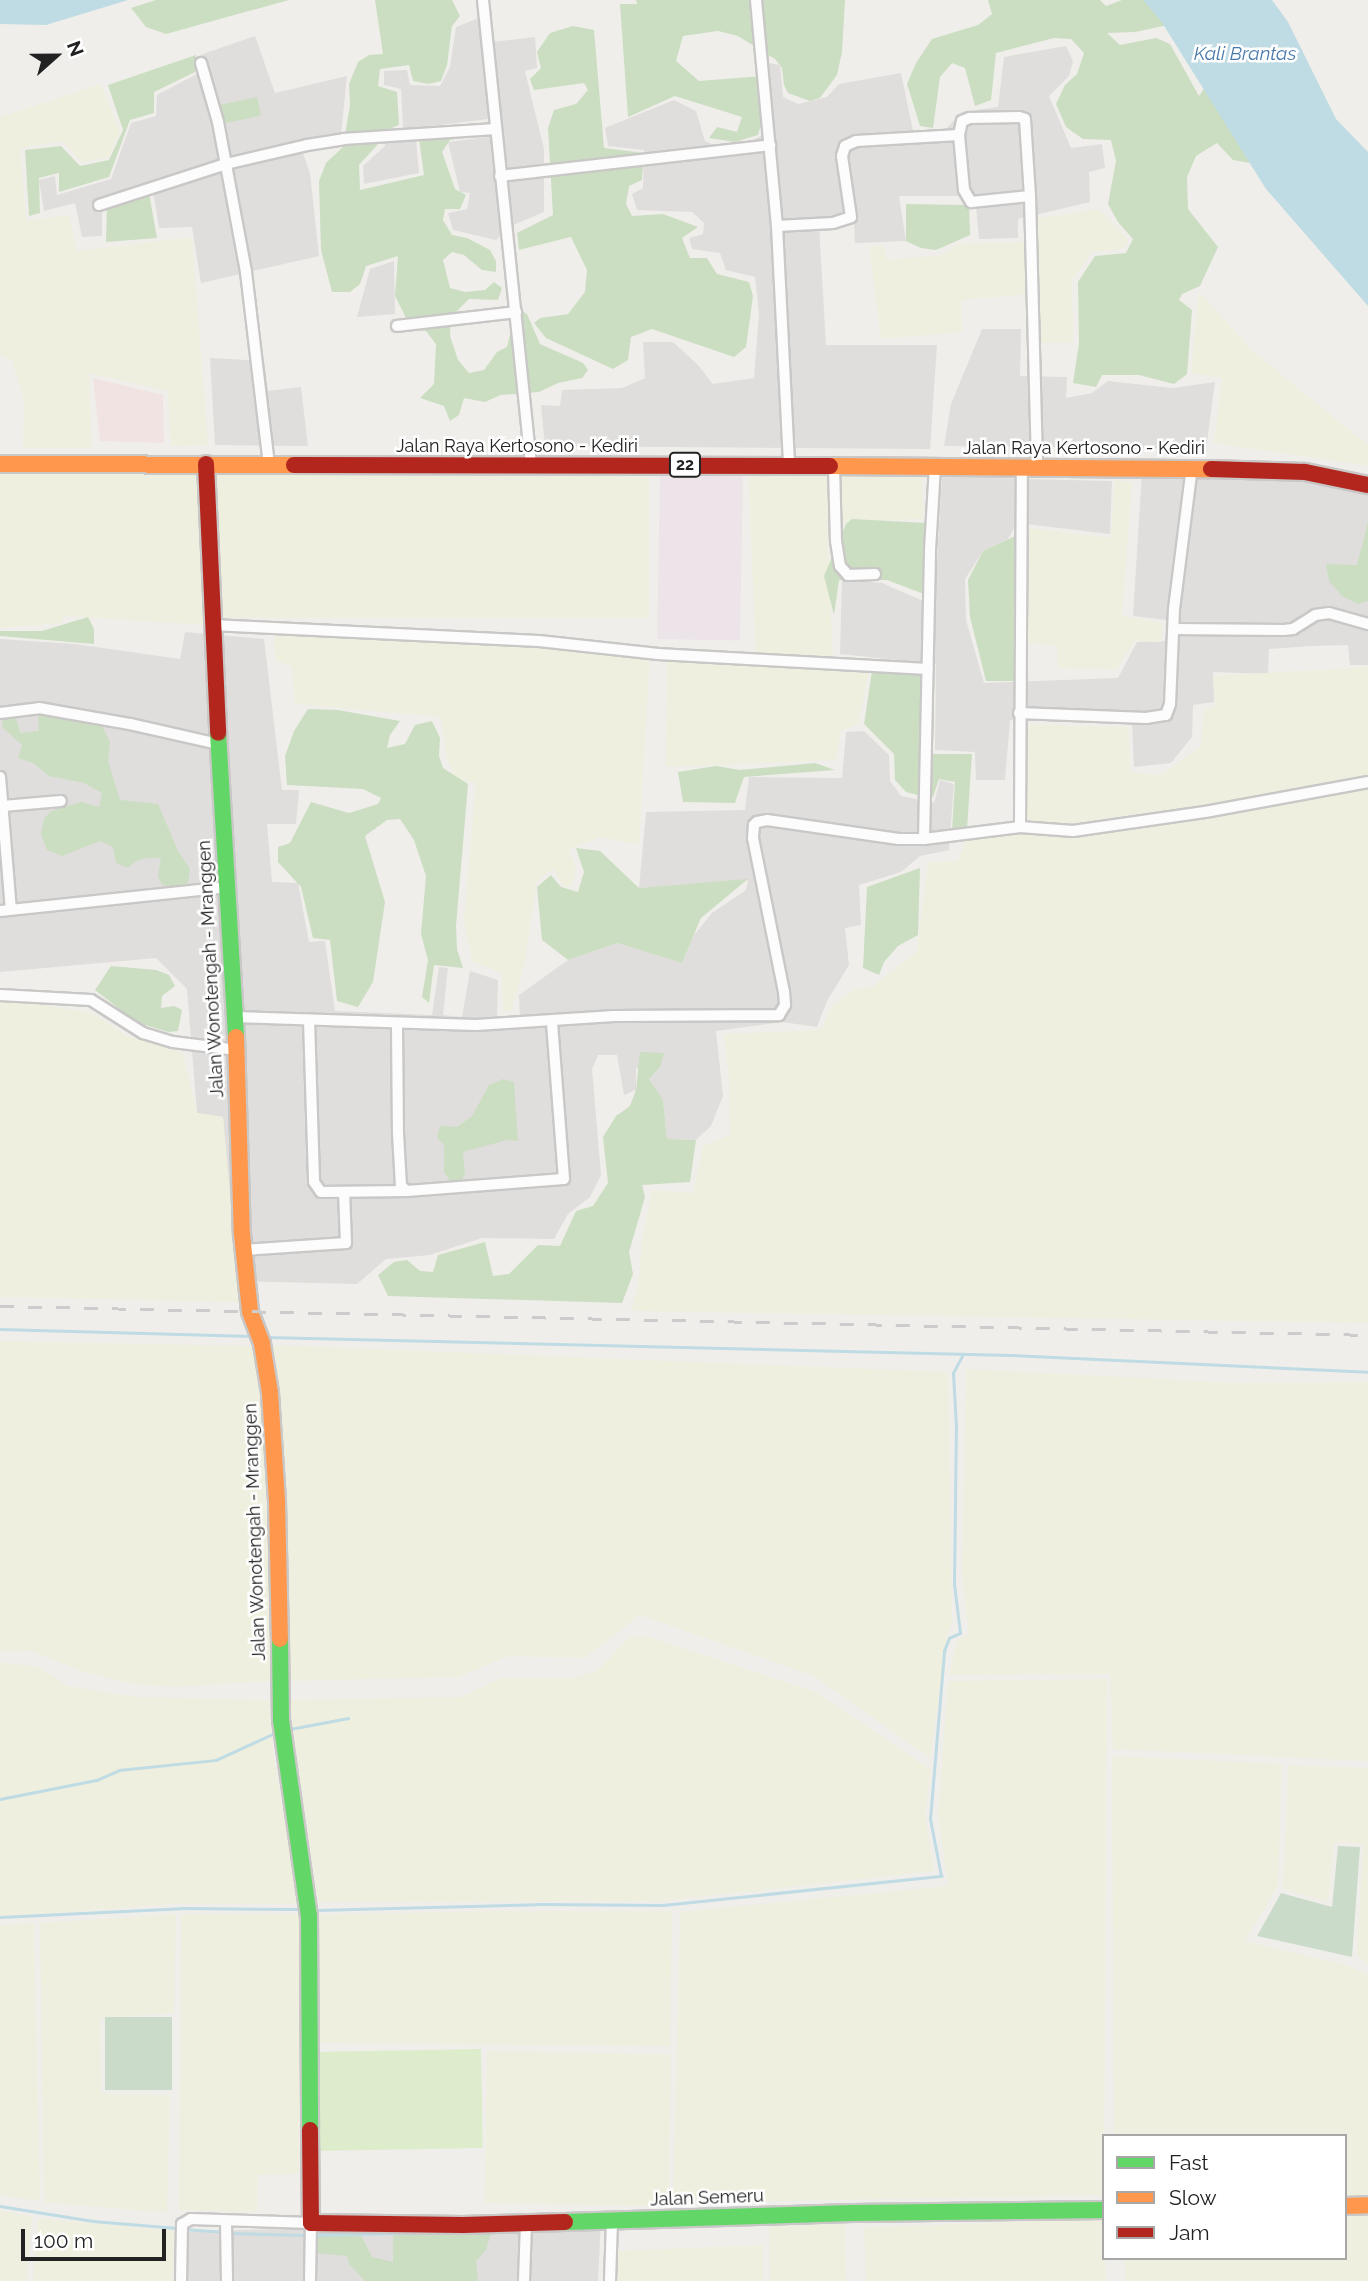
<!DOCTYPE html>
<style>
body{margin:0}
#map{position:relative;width:1368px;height:2281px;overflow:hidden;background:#f0eeeb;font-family:Raleway,sans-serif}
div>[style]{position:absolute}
.residential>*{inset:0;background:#dfdedc}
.commercial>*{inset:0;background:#f1e3e1}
.industrial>*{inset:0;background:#ede4e9;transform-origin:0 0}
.farmland>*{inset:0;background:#efefdf;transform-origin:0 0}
.grass>*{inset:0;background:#ddeccb;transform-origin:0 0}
.forest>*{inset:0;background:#cbdec1;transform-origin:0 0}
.cemetery>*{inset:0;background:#cadbca;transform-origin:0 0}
.water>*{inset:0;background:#bfdbe3}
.stream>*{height:2.5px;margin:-1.25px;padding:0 1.25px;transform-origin:1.25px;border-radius:1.25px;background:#bfdbe3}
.roads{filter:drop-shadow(2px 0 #c9c8c7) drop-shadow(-2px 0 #c9c8c7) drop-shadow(0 2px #c9c8c7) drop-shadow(0 -2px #c9c8c7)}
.street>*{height:10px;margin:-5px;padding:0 5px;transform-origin:5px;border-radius:5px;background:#fdfcfc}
.fast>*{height:16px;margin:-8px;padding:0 8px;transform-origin:8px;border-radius:8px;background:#63d668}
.slow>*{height:16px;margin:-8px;padding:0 8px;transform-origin:8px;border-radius:8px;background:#ff974d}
.jam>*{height:16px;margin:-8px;padding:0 8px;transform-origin:8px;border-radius:8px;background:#b3261e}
.rail>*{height:2.5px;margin-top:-1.25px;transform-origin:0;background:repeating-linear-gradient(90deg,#ccc 0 14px,transparent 0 28px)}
span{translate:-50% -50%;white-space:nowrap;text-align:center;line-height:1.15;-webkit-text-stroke:5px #fff;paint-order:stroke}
.shield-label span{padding:2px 5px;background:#fff;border:2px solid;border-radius:5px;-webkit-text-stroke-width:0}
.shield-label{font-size:16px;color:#222;font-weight:700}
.street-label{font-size:18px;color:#222}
.water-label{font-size:19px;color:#4a7aab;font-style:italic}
.legend{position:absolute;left:1102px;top:2134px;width:245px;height:126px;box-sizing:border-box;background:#fff;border:2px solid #a7a7a7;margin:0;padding:9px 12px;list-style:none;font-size:21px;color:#222}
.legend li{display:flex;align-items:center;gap:14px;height:35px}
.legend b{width:35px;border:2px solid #a7a7a7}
.north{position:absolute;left:21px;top:21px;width:70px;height:70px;-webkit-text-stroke:5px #fff;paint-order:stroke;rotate:69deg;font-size:19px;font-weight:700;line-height:28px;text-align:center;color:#222}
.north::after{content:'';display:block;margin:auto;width:24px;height:32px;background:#222;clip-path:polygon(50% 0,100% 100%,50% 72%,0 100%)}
.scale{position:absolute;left:21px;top:2229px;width:145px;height:32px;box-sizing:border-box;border:4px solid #222;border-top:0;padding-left:9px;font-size:21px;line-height:24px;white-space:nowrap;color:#222;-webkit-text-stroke:5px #fff;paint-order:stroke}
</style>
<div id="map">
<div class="residential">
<div style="clip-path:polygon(479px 18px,492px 42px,535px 37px,537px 68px,525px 71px,544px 149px,544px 212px,511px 226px,496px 240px,453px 230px,448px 213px,467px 209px,470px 193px,460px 192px,448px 142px,487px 137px,488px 119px,415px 128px,419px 173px,364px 184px,363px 166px,385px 146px,385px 135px,403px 127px,401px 89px,384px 85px,384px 71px,407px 70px,410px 85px,440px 86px,450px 67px,456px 27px)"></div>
<div style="clip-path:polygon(255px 36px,275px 93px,347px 76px,341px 135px,300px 145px,310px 173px,319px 256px,201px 283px,192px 227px,159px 228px,152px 184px,102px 199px,102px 236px,82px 237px,75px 203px,44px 211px,39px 180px,55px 176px,57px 195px,111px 179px,131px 123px,156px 116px,157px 95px,197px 74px,200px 55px)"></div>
<div style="clip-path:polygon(1066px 46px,1073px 61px,1069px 76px,1049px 96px,1071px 148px,1102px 144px,1105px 168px,1089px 172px,1090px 202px,1018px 219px,1018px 238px,979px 239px,975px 196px,899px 196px,906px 241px,855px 243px,854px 221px,819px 225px,826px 345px,937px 345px,930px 449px,545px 446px,541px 405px,560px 406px,562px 390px,622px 388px,645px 378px,643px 342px,673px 342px,697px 364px,713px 384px,754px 378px,759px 314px,755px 277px,726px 270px,720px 253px,692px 249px,689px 238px,703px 234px,704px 223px,692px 212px,637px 210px,632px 194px,643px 188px,644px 150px,608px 146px,605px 128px,674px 100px,696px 111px,705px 141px,720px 148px,751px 141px,767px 133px,764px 62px,780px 65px,783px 97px,798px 104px,827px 97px,839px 84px,901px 73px,914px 135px,943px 132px,962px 112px,998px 107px,1004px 57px)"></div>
<div style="clip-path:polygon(394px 261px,395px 314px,357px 317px,370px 269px)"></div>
<div style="clip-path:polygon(982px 329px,1021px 329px,1020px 376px,1067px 377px,1066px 398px,1092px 393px,1108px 381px,1172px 388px,1215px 382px,1206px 449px,944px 446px,951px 404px)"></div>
<div style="clip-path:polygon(210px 358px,264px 361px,268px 391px,301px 387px,308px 446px,215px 445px)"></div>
<div style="clip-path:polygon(1142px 472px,1273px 475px,1368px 494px,1368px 665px,1350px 665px,1348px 645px,1311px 646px,1269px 649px,1268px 674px,1213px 672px,1214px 702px,1193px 705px,1192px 737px,1171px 763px,1134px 767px,1132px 723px,1010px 720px,1005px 780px,976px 780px,975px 752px,935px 750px,936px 664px,840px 654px,842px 579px,882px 583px,921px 600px,935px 597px,942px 477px,1112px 481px,1110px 534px,1017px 523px,1008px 539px,983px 551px,965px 579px,966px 620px,984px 683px,1118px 678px,1137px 642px,1165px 641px,1166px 620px,1133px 616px)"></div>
<div style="clip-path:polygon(185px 632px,264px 639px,282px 790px,299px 790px,296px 824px,267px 824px,272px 882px,298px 883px,309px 942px,325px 941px,335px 1011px,432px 1015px,439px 967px,448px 968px,443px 1015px,462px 1017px,470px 971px,498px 980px,497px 1018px,520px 1019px,519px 995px,568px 960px,617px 943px,682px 963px,694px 935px,712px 913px,746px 890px,748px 880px,639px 888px,646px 812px,745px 810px,749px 777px,842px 778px,846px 732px,864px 731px,889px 755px,890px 781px,901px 796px,934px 803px,940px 780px,954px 784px,949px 850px,920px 856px,901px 872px,859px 885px,861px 925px,845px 928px,849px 965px,827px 1001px,817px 1027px,782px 1022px,716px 1031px,723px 1096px,711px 1126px,696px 1140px,667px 1139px,663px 1101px,649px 1079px,660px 1067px,636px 1068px,636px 1090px,624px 1095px,617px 1055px,598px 1055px,592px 1069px,601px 1175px,590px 1197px,568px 1214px,554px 1239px,482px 1238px,430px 1255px,386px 1259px,357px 1284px,236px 1281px,223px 1117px,197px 1113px,187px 989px,156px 958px,0 972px,0 639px,75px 644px,180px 659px)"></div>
<div style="clip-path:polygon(601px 2219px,598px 2281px,177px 2281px,177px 2232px)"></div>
</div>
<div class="commercial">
<div style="clip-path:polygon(93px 378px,163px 395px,164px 443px,100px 441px)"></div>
</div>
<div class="industrial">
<div style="left:660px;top:472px;width:83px;height:167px;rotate:1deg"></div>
</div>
<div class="farmland">
<div style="clip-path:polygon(101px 84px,120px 132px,109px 157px,82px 162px,62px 141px,20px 148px,26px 221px,69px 215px,77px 251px,192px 237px,208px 445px,171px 446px,168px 391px,89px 373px,92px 448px,23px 448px,24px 401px,12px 360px,0 355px,0 117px)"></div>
<div style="clip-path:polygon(1098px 209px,1129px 240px,1125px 248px,1091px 253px,1072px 280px,1073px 343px,1038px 343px,1032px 294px,961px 300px,962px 332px,881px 339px,869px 247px,884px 246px,887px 260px,943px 255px,957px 244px,1027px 242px,1029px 220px)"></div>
<div style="clip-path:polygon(1199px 292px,1255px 353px,1368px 445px,1368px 466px,1214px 443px,1222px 378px,1191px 373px)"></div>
<div style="left:212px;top:468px;width:437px;height:150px"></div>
<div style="clip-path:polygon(0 470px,197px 472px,204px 625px,64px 616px,61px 623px,0 628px)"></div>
<div style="clip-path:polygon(748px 470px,921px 470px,924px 519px,827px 522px,833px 662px,756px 656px)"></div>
<div style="clip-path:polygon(1115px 480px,1132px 482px,1122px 616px,1162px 623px,1161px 642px,1134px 641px,1117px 669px,1058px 668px,1057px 646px,1028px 643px,1028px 528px,1111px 538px)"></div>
<div style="clip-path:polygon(274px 634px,650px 653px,639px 845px,601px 837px,569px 849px,576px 868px,573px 884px,565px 888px,553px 869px,537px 880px,525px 962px,511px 1011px,503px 1011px,502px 973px,472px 961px,464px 920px,476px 783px,455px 778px,446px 755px,441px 717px,295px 704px,291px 666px,275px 660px)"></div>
<div style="clip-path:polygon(667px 660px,869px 673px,858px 724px,841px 731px,836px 760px,666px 767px)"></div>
<div style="clip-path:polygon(1368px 667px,1368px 776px,1213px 806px,1133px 814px,1067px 825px,1044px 824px,1024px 818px,1025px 724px,1128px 727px,1131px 772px,1162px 775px,1201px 746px,1204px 709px,1215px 706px,1213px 676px)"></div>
<div style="clip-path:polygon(1368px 788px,1368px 1323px,631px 1311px,638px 1286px,642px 1240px,652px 1190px,693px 1193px,703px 1146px,730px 1135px,729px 1079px,724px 1034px,821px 1030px,832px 1006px,855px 989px,872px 987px,917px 951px,928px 862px,958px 861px,965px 842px,1012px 832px,1129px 831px,1279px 802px)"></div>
<div style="clip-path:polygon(0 998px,92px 1013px,125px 1035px,183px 1053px,197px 1113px,223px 1117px,240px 1302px,0 1297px)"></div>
<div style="clip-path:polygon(0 1341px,253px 1346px,263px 1408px,273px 1681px,175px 1687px,130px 1684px,81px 1671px,31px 1651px,0 1652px)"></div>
<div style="clip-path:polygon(272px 1345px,948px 1372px,952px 1622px,948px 1632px,930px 1758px,814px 1676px,640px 1615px,585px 1658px,509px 1656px,458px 1677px,287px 1681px)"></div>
<div style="clip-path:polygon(966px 1369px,1239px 1383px,1368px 1382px,1368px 1761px,1113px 1749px,1110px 1674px,949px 1675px,957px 1641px,969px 1635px,962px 1576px)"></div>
<div style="clip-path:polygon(646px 1636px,816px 1692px,931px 1770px,925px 1814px,934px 1871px,662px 1901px,318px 1902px,289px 1700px,461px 1697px,501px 1678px,573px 1678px,597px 1671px,629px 1637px)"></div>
<div style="clip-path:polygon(0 1662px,39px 1667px,68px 1686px,135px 1697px,269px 1700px,274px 1758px,299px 1904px,174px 1904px,0 1917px)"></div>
<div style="clip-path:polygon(1107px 1679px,1104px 2195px,673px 2203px,680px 1912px,948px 1886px,938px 1815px,948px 1681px)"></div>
<div style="clip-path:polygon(1112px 1756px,1282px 1764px,1278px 1886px,1245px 1941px,1346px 1965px,1368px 1975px,1368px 2201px,1345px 2201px,1345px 2136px,1114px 2136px)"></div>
<div style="clip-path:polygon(1288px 1765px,1368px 1768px,1368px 1965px,1357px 1955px,1363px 1844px,1334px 1842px,1328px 1902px,1283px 1889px)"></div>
<div style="clip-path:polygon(491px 1911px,672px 1911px,670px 2046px,312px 2043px,313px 1915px)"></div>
<div style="clip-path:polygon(176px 1914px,174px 2013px,100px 2018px,101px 2094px,170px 2095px,167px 2213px,44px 2202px,40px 1923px)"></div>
<div style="clip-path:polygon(181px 1914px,301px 1914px,299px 2174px,258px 2175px,257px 2212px,179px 2210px)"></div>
<div style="clip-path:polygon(34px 1923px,40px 2201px,0 2195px,0 1925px)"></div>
<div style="left:487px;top:2051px;width:184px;height:152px;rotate:1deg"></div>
<div style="clip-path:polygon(0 2211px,32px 2216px,27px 2281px,0 2281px)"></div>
<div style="clip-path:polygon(1345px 2216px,1368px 2216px,1368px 2281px,1125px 2281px,1125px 2258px,1345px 2258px)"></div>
<div style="clip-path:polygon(38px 2218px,174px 2231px,172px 2281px,33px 2281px)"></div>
<div style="left:1104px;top:2219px;width:62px;height:240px;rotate:88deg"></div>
<div style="left:845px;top:2223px;width:58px;height:76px;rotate:89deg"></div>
<div style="clip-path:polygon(763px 2245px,763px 2281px,613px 2281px,613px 2251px)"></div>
</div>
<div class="grass">
<div style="left:481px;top:2049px;width:99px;height:169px;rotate:89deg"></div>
</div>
<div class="forest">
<div style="clip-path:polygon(156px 0,289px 0,166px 34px,146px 27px,131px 8px)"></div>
<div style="clip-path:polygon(375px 0,452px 0,460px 16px,452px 26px,447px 65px,441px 81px,429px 84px,413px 81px,409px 65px,380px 69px,378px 86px,397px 92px,399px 125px,384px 131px,378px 144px,359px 165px,360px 190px,424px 175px,418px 132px,483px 134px,450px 140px,442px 152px,455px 189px,466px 195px,460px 209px,445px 209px,443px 220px,452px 235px,467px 238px,490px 250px,496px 261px,496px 272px,482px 270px,464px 255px,452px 252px,443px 260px,450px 288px,465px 292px,485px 290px,494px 282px,502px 288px,498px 300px,469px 299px,451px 317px,450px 336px,458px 360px,469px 373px,484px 370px,497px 352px,507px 347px,517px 308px,527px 314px,540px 344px,583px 363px,588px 370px,582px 378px,558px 383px,539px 392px,501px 395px,485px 402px,464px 398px,459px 415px,450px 421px,444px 406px,420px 398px,434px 384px,436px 344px,426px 331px,412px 330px,395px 296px,398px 256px,366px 266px,360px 284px,350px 292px,332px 292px,321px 250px,319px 181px,326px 163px,343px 147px,350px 105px,349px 84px,358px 62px,369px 55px,383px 54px)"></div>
<div style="clip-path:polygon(636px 0,845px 0,842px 52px,837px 75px,820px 98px,810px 101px,788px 93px,784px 85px,782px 68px,775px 59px,738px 36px,718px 31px,683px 36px,676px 61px,699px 81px,763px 76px,764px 113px,758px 135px,735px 142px,709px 138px,717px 127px,737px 132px,742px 117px,675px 96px,628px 117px,620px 4px,637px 4px)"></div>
<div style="clip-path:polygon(988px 0,1100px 0,1106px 6px,1122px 0,1159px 0,1177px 23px,1135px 32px,1107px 33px,1120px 45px,1156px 38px,1170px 44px,1199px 96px,1213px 75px,1256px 164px,1233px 160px,1217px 143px,1196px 156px,1187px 177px,1188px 209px,1218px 247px,1200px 286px,1182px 294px,1179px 300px,1192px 310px,1187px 374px,1174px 384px,1139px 375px,1102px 375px,1096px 387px,1073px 383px,1079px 343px,1078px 282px,1095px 256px,1126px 253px,1133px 239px,1118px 222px,1108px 204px,1116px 161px,1111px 140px,1083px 139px,1066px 127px,1056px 104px,1065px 85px,1077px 74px,1084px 53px,1071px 39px,1054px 38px,996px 53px,991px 100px,975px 106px,965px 68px,952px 63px,940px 77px,933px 128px,920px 126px,907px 84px,916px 63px,932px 39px,978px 25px,992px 14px)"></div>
<div style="clip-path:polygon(573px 26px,594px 30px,604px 148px,644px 153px,642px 180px,629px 186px,626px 204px,632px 216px,663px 214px,698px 227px,682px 238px,690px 258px,707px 258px,717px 274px,749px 282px,753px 296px,746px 347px,734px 357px,652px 329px,631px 337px,628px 360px,613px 369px,546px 338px,534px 323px,540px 318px,568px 314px,585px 292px,587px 270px,571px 237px,519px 250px,517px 233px,553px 215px,548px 128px,554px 110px,576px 104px,588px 90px,584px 83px,534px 90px,530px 79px,541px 68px,537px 52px,550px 33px)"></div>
<div style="clip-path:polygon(196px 55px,195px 72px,154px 92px,154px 113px,130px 120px,109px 177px,59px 192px,59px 173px,39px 178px,40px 213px,29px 216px,25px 150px,61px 146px,80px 166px,109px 160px,123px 130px,108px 85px)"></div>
<div style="left:257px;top:97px;width:19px;height:49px;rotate:78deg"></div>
<div style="clip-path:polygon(148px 187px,157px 238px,106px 242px,107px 202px)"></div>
<div style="clip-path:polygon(906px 204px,969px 205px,970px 235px,936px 250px,921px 248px,906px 241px)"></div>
<div style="clip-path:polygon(852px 519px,926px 523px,924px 594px,887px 580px,839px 580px,834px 615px,824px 576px,846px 524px)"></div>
<div style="clip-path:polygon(1368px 522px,1368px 601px,1358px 604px,1342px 596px,1329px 581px,1326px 564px,1357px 565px)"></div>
<div style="clip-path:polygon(1015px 536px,1015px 681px,986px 681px,970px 617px,968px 580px,983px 551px)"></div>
<div style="clip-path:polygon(88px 617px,94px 629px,94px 644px,0 636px,0 631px,42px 631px)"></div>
<div style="clip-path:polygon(872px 671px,922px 674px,918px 795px,906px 792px,895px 780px,894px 754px,864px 724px)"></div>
<div style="clip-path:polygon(308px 709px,338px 710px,400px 721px,390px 735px,387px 748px,405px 744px,415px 725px,432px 721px,440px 738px,439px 756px,443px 768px,468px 784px,456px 926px,457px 949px,463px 968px,434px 965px,429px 1003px,422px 997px,428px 960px,421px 934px,426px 876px,414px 840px,400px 819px,387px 820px,365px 836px,385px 902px,373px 982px,358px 1007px,337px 1001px,330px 940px,313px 938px,301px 887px,278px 862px,278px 847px,290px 843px,311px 802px,349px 813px,378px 804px,381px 798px,363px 789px,287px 785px,285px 756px,294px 731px)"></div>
<div style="clip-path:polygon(38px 713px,101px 724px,110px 742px,108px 761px,120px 800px,158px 804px,178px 851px,190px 869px,188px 883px,177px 887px,162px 885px,158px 876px,161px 858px,148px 858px,136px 861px,128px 868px,116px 863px,113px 847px,100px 841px,62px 856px,47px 850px,41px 834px,44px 819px,51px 811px,81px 802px,99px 807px,102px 793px,84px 783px,49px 776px,33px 763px,18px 758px,22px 745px,2px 727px,3px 717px,15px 714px,20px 733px,39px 731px)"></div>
<div style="clip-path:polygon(931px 754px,972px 754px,967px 829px,952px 831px,955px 782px,939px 779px,933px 797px,930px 797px)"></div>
<div style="clip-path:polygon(815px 763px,835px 770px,744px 777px,735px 803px,683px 802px,678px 772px,716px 766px,740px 770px)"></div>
<div style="clip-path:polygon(576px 848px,600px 851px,639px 888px,748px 879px,701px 918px,682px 963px,617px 943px,568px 960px,542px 940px,537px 887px,551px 875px,561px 887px,578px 892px,584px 872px)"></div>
<div style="clip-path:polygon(920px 868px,918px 935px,898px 946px,884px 962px,879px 975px,863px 968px,867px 887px)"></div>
<div style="clip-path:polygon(111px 966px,156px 970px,169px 975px,175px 986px,162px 996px,161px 1008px,174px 1006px,182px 1010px,178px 1031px,168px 1032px,136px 1022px,95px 990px)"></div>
<div style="clip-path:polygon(640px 1052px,664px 1053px,660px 1067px,649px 1079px,663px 1100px,667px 1139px,696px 1140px,690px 1182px,642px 1185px,645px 1197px,629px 1252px,633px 1274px,622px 1303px,388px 1296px,378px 1275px,394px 1262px,407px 1260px,420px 1271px,433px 1272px,438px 1255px,485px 1242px,493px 1276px,509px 1274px,538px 1245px,560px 1246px,576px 1211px,593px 1206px,608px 1183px,603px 1137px,616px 1116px,630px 1106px,636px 1090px)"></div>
<div style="clip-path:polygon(503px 1079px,514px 1082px,518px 1141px,507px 1140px,463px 1152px,465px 1173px,460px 1184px,451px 1182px,444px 1172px,444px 1145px,437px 1138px,440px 1126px,457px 1127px,472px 1116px,489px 1085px)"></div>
<div style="clip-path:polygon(481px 2228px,491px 2233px,486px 2250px,476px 2261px,478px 2281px,365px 2281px,349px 2264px,347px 2256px,315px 2253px,314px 2235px,360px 2233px,372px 2257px,393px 2262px,393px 2230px)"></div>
</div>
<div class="cemetery">
<div style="clip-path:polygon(1338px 1846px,1360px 1847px,1352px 1957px,1257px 1936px,1281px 1893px,1332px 1907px)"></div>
<div style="left:105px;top:2017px;width:67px;height:73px"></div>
</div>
<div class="water">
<div style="clip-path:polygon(0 0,128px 0,46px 25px,0 24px)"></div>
<div style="clip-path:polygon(1143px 0,1272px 0,1288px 22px,1336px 119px,1368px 152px,1368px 306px,1266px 189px,1161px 21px)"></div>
</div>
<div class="stream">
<div style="left:0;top:1329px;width:252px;rotate:1.6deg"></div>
<div style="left:266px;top:1337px;width:745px;rotate:1.38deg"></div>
<div style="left:1011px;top:1355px;width:357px;rotate:2.7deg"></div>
<div style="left:290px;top:1729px;width:59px;rotate:-10.7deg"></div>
<div style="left:0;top:1799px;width:99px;rotate:-11.1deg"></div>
<div style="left:97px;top:1780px;width:24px;rotate:-24deg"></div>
<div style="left:119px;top:1770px;width:98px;rotate:-5.9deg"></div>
<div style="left:216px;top:1760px;width:67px;rotate:-24.7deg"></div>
<div style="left:315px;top:1910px;width:223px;rotate:-1.5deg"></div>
<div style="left:538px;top:1904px;width:125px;rotate:0.5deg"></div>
<div style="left:663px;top:1905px;width:280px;rotate:-6deg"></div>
<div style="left:941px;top:1876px;width:58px;rotate:-100.9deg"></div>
<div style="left:930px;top:1819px;width:169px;rotate:-85.2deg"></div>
<div style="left:944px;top:1651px;width:14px;rotate:-69deg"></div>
<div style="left:949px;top:1638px;width:12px;rotate:-24deg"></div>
<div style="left:960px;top:1633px;width:49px;rotate:-97deg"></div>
<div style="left:954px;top:1584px;width:156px;rotate:-89.3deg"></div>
<div style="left:956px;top:1428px;width:55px;rotate:-93.1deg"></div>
<div style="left:953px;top:1373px;width:21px;rotate:-62deg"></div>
<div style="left:0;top:1917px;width:181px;rotate:-2.8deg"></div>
<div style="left:181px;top:1908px;width:120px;rotate:0.5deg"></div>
<div style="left:0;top:2206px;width:94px;rotate:9.2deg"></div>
<div style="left:93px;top:2221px;width:84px;rotate:4.8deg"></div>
<div style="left:184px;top:2229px;width:39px;rotate:4deg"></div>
<div style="left:229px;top:2233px;width:77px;rotate:1.5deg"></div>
<div style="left:313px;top:2235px;width:130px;rotate:-1.3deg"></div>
</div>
<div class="roads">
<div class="street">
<div style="left:483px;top:0;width:466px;rotate:84.1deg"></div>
<div style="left:756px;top:0;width:227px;rotate:84.7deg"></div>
<div style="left:777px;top:226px;width:239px;rotate:87.1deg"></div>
<div style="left:201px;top:63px;width:61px;rotate:73.9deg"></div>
<div style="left:218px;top:122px;width:153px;rotate:79.4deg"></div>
<div style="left:246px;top:272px;width:193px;rotate:83.2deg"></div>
<div style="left:959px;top:135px;width:14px;rotate:-78deg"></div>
<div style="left:962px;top:121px;width:9px;rotate:-21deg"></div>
<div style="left:970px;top:118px;width:49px;rotate:-1.2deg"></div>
<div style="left:1019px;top:117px;width:6px;rotate:18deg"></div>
<div style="left:1025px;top:119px;width:77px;rotate:86.3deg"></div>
<div style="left:500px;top:176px;width:272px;rotate:-6.5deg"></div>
<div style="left:99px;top:205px;width:133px;rotate:-17.9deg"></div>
<div style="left:226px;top:164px;width:83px;rotate:-13.2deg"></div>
<div style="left:307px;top:145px;width:37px;rotate:-9deg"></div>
<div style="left:344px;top:139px;width:151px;rotate:-3.8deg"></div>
<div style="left:777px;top:226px;width:56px;rotate:-3.1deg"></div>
<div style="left:833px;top:223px;width:19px;rotate:-18deg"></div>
<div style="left:851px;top:217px;width:62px;rotate:-98.4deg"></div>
<div style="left:842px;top:156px;width:10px;rotate:-73deg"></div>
<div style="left:845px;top:146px;width:12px;rotate:-24deg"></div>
<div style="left:856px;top:141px;width:103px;rotate:-3.3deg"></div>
<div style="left:959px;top:135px;width:55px;rotate:84.8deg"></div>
<div style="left:964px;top:190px;width:14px;rotate:60deg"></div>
<div style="left:971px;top:202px;width:59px;rotate:-5.8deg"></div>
<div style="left:1030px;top:196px;width:270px;rotate:88.5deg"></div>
<div style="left:397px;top:326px;width:120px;rotate:-6.7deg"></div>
<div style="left:834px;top:466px;width:75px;rotate:88.5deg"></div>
<div style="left:836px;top:541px;width:25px;rotate:81deg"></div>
<div style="left:840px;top:566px;width:12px;rotate:48deg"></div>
<div style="left:848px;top:575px;width:27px;rotate:-2deg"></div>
<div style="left:212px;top:625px;width:327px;rotate:2.8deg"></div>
<div style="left:539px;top:641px;width:120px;rotate:6.2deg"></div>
<div style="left:658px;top:654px;width:270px;rotate:3.2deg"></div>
<div style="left:1174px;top:629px;width:110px;rotate:0.5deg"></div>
<div style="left:1284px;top:630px;width:9px;rotate:-6deg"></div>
<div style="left:1293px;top:629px;width:26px;rotate:-32deg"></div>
<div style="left:1315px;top:615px;width:14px;rotate:-8deg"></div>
<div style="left:1329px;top:613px;width:41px;rotate:15.8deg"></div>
<div style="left:0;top:713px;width:39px;rotate:-7deg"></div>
<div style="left:39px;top:708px;width:92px;rotate:10deg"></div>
<div style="left:130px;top:724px;width:90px;rotate:12.8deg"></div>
<div style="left:1019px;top:713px;width:127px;rotate:2.3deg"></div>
<div style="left:1146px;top:718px;width:20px;rotate:-9deg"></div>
<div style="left:1166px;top:715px;width:12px;rotate:-70deg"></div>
<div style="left:1170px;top:704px;width:95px;rotate:-87.6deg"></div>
<div style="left:1174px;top:609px;width:143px;rotate:-82.8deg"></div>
<div style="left:0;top:777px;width:133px;rotate:85.3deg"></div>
<div style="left:3px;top:806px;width:58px;rotate:-4.9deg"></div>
<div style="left:1020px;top:827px;width:53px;rotate:4.3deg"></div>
<div style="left:1073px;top:831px;width:133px;rotate:-8.2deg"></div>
<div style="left:1205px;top:812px;width:166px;rotate:-10.4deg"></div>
<div style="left:924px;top:839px;width:289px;rotate:-88.8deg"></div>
<div style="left:930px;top:550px;width:84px;rotate:-86.6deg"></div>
<div style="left:0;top:911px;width:229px;rotate:-6deg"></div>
<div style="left:0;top:995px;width:91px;rotate:3.1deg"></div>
<div style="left:91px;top:1000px;width:62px;rotate:32.4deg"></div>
<div style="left:143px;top:1033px;width:31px;rotate:17deg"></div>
<div style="left:173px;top:1042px;width:64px;rotate:7.2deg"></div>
<div style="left:235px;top:1017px;width:241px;rotate:1.9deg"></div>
<div style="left:476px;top:1025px;width:138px;rotate:-3.7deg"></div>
<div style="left:614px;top:1016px;width:165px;rotate:-0.3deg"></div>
<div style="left:779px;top:1015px;width:12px;rotate:-59deg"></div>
<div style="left:785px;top:1005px;width:13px;rotate:-94deg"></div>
<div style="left:784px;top:992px;width:157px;rotate:-101.4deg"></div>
<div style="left:753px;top:838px;width:13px;rotate:-86deg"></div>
<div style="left:754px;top:825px;width:4px;rotate:-45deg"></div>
<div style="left:757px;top:822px;width:10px;rotate:-11deg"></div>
<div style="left:767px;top:820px;width:133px;rotate:8.2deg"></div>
<div style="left:899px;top:839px;width:25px"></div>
<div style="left:924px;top:839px;width:97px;rotate:-7.1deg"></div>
<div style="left:1020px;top:827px;width:361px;rotate:-89.7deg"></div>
<div style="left:309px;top:1020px;width:162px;rotate:88.2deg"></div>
<div style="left:314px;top:1182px;width:12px;rotate:55deg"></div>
<div style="left:321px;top:1192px;width:86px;rotate:-0.7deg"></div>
<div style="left:407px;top:1191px;width:157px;rotate:-4.4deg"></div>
<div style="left:564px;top:1179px;width:157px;rotate:-94.4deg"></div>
<div style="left:397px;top:1023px;width:110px;rotate:89.5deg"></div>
<div style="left:398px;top:1133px;width:53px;rotate:86.8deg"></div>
<div style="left:401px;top:1186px;width:8px;rotate:40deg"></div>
<div style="left:243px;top:1250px;width:103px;rotate:-3.9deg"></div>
<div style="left:346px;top:1243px;width:51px;rotate:-92.2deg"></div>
<div style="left:226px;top:2222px;width:59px;rotate:89deg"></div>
<div style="left:181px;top:2281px;width:57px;rotate:-89deg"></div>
<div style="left:182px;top:2224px;width:10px;rotate:-29deg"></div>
<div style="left:191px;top:2219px;width:120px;rotate:1.9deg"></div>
<div style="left:311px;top:2223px;width:58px;rotate:91deg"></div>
<div style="left:524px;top:2281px;width:58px;rotate:-88deg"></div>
<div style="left:610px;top:2281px;width:61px;rotate:-88.1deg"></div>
</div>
<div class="fast">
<div style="left:218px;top:733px;width:305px;rotate:86.6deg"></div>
<div style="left:280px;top:1639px;width:81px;rotate:89.3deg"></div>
<div style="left:281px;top:1720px;width:198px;rotate:81.9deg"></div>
<div style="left:309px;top:1916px;width:214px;rotate:89.7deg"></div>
<div style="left:565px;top:2222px;width:287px;rotate:-1.8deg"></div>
<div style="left:852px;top:2213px;width:252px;rotate:-0.7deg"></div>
</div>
<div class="slow">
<div style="left:0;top:464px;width:294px;rotate:0.2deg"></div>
<div style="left:830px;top:466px;width:381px;rotate:0.5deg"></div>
<div style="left:236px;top:1037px;width:197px;rotate:88.3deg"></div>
<div style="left:242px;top:1234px;width:78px;rotate:84.1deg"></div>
<div style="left:250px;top:1312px;width:34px;rotate:69deg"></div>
<div style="left:262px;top:1344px;width:50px;rotate:80.7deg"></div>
<div style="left:270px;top:1393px;width:108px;rotate:86.3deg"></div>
<div style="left:277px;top:1501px;width:138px;rotate:88.8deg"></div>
<div style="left:1345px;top:2206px;width:23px;rotate:-2deg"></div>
</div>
<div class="jam">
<div style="left:206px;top:464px;width:269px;rotate:87.4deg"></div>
<div style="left:294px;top:465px;width:536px;rotate:0.11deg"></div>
<div style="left:1211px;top:469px;width:94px;rotate:1.8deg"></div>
<div style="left:1305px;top:472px;width:64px;rotate:11.7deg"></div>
<div style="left:310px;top:2130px;width:93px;rotate:89.4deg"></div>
<div style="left:311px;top:2223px;width:152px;rotate:0.8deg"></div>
<div style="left:463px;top:2225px;width:102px;rotate:-1.7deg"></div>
</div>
</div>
<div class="rail">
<div style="left:0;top:1306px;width:1368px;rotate:1.21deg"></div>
</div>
<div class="shield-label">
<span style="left:685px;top:465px">22</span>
</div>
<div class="street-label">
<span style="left:517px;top:446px">Jalan Raya Kertosono - Kediri</span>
<span style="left:1084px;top:448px">Jalan Raya Kertosono - Kediri</span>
<span style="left:211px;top:969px;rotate:-93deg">Jalan Wonotengah - Mranggen</span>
<span style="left:255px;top:1532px;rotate:-92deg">Jalan Wonotengah - Mranggen</span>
<span style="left:707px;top:2198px;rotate:-2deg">Jalan Semeru</span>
</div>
<div class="water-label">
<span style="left:1245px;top:54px">Kali Brantas</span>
</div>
<ul class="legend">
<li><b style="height:9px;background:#63d668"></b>Fast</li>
<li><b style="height:9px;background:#ff974d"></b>Slow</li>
<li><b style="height:9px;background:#b3261e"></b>Jam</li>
</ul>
<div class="north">N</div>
<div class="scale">100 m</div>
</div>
